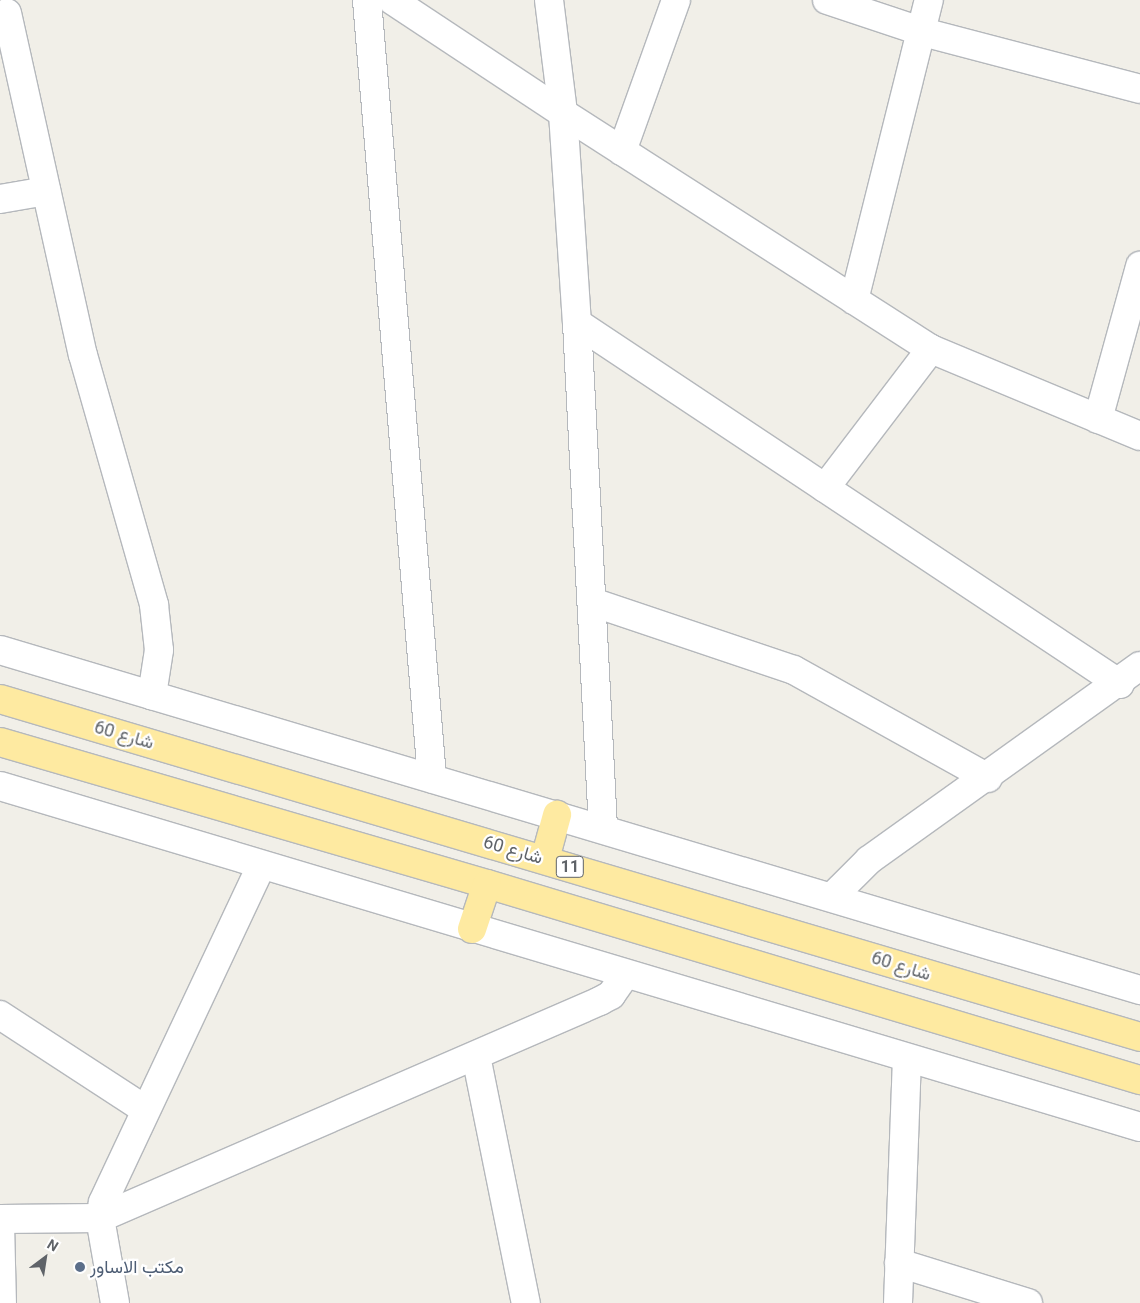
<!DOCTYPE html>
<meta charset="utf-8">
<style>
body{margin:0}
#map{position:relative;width:1140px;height:1303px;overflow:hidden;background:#f1efe8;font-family:Roboto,Vazirmatn,sans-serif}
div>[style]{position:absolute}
.roads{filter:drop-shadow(1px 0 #b5b8bc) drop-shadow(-1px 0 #b5b8bc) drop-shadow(0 1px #b5b8bc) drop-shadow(0 -1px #b5b8bc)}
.minor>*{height:28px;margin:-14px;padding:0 14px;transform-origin:14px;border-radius:14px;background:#fff}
.secondary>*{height:28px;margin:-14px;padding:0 14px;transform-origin:14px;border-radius:14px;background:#fff}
.trunk>*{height:28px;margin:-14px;padding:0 14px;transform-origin:14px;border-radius:14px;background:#feeaa1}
.dots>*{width:14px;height:14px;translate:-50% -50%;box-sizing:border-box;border:2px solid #fff;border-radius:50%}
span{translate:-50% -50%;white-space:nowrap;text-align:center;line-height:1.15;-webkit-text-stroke:4.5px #fff;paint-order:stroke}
.shield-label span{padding:1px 4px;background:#fff;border:1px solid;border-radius:4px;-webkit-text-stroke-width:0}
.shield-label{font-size:16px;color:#5f6368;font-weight:700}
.street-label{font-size:18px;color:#5f6368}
.service-label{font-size:18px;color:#4e5e75}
.left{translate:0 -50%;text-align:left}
.north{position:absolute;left:20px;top:1233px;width:50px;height:50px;-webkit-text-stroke:4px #fff;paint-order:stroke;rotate:31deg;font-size:14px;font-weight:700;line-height:20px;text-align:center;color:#5f6368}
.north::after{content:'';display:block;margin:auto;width:18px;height:22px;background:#5f6368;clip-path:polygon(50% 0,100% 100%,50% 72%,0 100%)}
</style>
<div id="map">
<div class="roads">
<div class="minor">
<div style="left:367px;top:0;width:781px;rotate:85.22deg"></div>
<div style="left:392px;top:0;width:205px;rotate:33.5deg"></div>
<div style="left:563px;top:113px;width:437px;rotate:32.7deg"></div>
<div style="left:931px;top:349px;width:226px;rotate:22.6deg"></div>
<div style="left:549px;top:0;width:114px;rotate:82.9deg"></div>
<div style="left:563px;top:113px;width:210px;rotate:86.2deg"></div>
<div style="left:577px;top:323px;width:506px;rotate:87.05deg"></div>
<div style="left:827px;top:0;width:101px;rotate:18.4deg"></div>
<div style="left:923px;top:32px;width:224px;rotate:14.7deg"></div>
<div style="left:7px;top:13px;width:350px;rotate:77.5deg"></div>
<div style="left:83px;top:355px;width:260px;rotate:74.1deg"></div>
<div style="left:154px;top:605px;width:45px;rotate:83.7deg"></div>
<div style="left:159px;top:650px;width:46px;rotate:98.8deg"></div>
<div style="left:622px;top:151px;width:160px;rotate:-70.3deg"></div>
<div style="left:0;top:199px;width:47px;rotate:-9.9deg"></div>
<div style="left:854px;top:300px;width:309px;rotate:-76deg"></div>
<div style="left:577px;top:323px;width:652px;rotate:33.62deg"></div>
<div style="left:1098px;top:419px;width:159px;rotate:-74.6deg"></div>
<div style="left:825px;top:488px;width:175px;rotate:-52.7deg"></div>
<div style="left:592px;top:602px;width:213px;rotate:18.6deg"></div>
<div style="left:794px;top:670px;width:222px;rotate:29.1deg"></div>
<div style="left:832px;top:897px;width:52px;rotate:-45deg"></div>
<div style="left:869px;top:860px;width:333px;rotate:-35.6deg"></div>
<div style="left:0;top:1015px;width:172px;rotate:33.1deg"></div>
<div style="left:476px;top:1056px;width:252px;rotate:78.6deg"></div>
<div style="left:0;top:1219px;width:100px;rotate:-0.6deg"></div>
<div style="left:100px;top:1218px;width:545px;rotate:-23.46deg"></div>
<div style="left:600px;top:1001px;width:13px;rotate:-29deg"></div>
<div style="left:611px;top:995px;width:24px;rotate:-55deg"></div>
<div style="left:0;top:1223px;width:80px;rotate:88.6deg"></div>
<div style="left:899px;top:1263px;width:135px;rotate:17.2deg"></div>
<div style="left:115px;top:1303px;width:86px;rotate:-100deg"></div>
<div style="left:100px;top:1218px;width:16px;rotate:-79deg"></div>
<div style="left:103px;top:1202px;width:371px;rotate:-64.8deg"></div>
<div style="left:898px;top:1303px;width:244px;rotate:-87.9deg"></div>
</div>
<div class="secondary">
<div style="left:0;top:650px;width:1190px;rotate:16.61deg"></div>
<div style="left:0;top:786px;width:1190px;rotate:16.65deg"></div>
</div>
<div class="trunk">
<div style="left:0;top:699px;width:1189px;rotate:16.51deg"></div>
<div style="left:0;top:742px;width:507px;rotate:16.26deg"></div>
<div style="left:487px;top:884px;width:682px;rotate:16.71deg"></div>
<div style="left:545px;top:859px;width:46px;rotate:-74.7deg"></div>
<div style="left:472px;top:929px;width:47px;rotate:-71.6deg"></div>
</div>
</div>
<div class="dots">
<div style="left:80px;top:1267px;background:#5c6f8a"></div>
</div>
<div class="shield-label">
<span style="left:570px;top:867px">11</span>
</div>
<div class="street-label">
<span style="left:124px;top:735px;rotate:16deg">شارع 60</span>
<span style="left:513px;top:850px;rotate:16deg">شارع 60</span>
<span style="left:901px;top:966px;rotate:17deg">شارع 60</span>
</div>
<div class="service-label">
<span class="left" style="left:90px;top:1267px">مكتب الاساور</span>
</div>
<div class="north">N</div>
</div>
